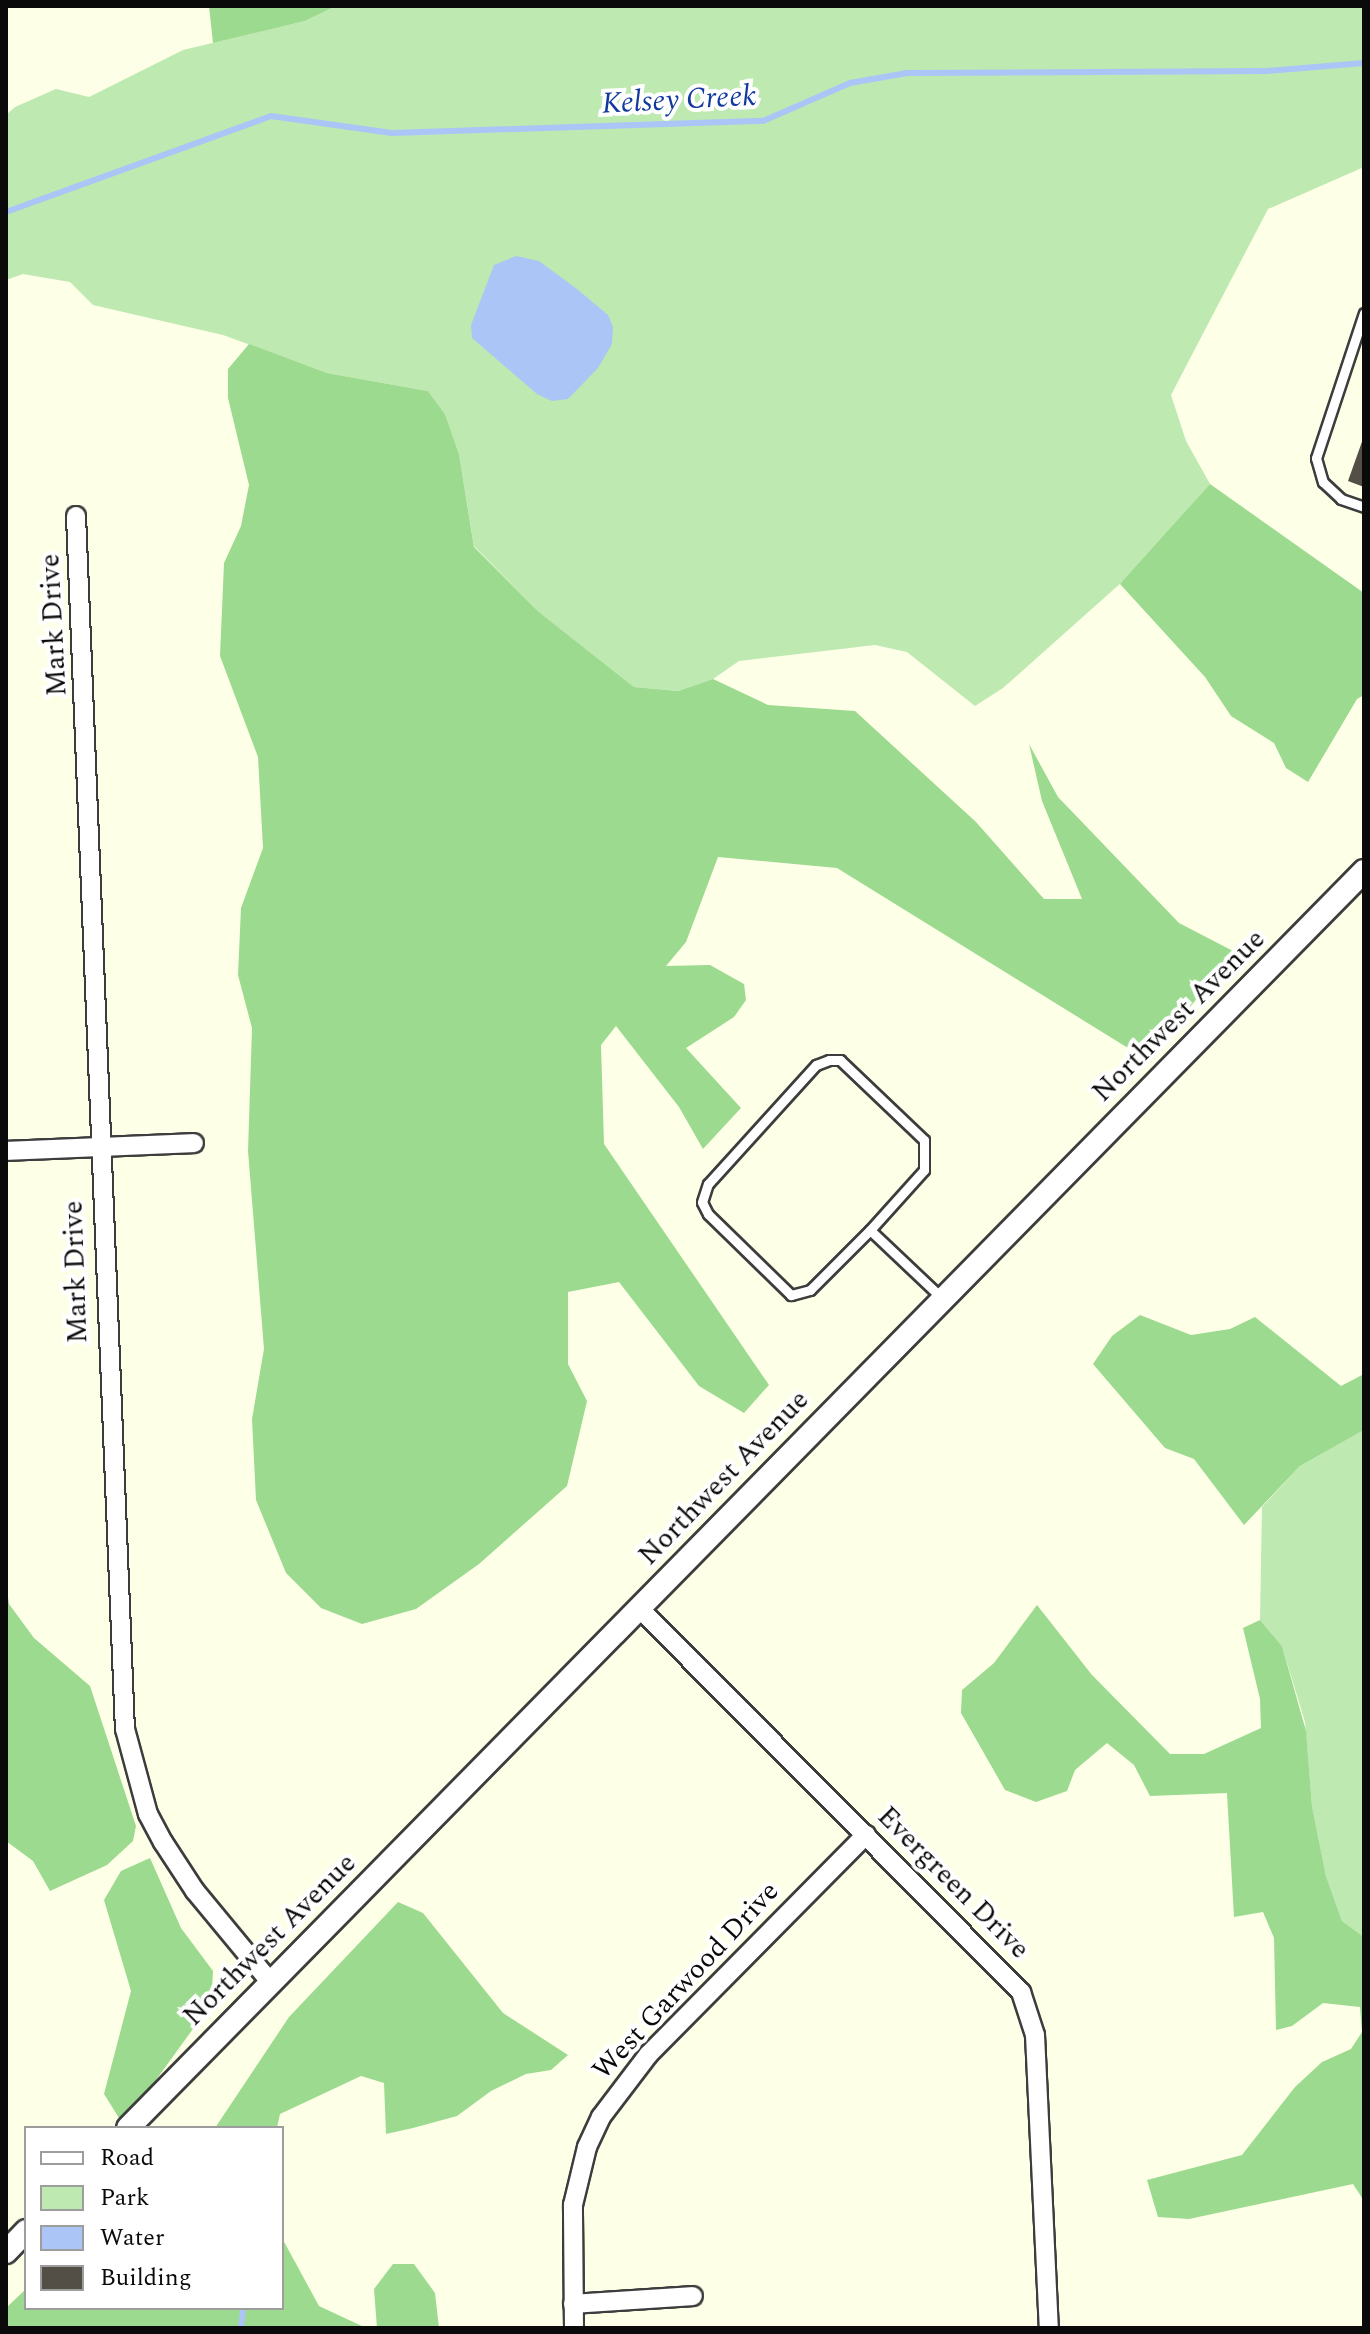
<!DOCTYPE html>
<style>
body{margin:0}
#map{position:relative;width:1370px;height:2334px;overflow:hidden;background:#fdffe7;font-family:Spectral,serif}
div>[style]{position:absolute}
.green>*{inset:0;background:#bee9b1}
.forest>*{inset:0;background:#9cda90}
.water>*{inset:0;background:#abc5f7}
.stream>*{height:6px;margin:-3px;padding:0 3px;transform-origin:3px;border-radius:3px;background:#abc5f7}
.building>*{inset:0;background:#534f46}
.roads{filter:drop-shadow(2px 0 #3d3d3d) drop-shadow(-2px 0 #3d3d3d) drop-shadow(0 2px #3d3d3d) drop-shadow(0 -2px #3d3d3d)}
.service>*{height:9px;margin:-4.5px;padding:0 4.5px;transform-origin:4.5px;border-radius:4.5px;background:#fff}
.minor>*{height:18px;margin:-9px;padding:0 9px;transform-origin:9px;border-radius:9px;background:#fff}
.tertiary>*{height:22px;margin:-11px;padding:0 11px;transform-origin:11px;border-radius:11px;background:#fff}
span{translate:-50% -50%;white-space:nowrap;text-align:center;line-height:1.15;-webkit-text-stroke:8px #fff;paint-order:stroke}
.street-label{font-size:28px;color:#0a0a0a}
.water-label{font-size:30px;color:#12399d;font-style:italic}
.frame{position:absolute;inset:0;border:8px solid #0a0a0a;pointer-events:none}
.legend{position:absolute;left:24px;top:2126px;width:260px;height:184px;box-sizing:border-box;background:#fff;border:2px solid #9d9d9d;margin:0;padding:10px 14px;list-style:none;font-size:24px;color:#0a0a0a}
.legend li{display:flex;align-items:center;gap:16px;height:40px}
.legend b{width:40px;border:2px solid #9d9d9d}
</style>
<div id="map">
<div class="green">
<div style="clip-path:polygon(336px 6px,1364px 6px,1364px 167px,1268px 209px,1171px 395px,1186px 441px,1210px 484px,1131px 574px,1003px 688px,975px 706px,907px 652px,875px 645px,739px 661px,713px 679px,678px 691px,634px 687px,539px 612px,474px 546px,459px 454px,445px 414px,428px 391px,327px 373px,223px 335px,93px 305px,70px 282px,23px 274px,6px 280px,6px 115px,15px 107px,56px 89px,89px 97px,183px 50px,305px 21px)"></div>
<div style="clip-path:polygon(1364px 1430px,1364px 1937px,1342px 1921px,1326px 1876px,1312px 1806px,1305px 1722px,1282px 1646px,1260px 1620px,1262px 1507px,1300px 1466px)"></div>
</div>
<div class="forest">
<div style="clip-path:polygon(209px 6px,336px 6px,305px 21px,213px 43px)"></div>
<div style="clip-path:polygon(249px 344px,327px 373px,428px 391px,445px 414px,459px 454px,474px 547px,539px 612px,634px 687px,678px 691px,713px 679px,768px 705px,855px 711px,976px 822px,1044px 899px,1082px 899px,1042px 801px,1029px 744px,1058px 797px,1179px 923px,1233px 951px,1149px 1061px,837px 868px,718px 857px,686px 942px,666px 966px,710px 965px,744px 984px,746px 1000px,734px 1017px,686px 1048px,741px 1108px,703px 1149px,679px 1107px,616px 1026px,601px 1045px,604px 1144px,769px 1385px,744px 1413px,699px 1386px,619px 1282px,568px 1292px,568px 1364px,587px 1401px,567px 1486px,479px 1564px,416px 1609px,362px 1624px,321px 1608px,286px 1573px,256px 1500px,252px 1419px,264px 1349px,248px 1151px,252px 1028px,238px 975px,241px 908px,263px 848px,258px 757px,220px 656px,224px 563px,241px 526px,249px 485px,228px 398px,228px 369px)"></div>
<div style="clip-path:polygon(1210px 484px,1364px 593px,1364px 695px,1357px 699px,1308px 782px,1286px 768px,1274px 743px,1231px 716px,1205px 677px,1120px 584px)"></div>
<div style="clip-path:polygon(1140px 1315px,1191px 1335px,1230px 1329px,1255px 1317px,1341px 1386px,1364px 1374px,1364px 1430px,1300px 1466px,1244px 1525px,1194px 1459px,1165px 1448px,1093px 1364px,1112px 1336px)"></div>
<div style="clip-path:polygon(6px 1584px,9px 1604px,34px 1638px,90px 1686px,136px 1826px,133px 1841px,107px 1865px,50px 1891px,33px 1861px,6px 1841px)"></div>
<div style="clip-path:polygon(1037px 1605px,1092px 1675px,1170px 1754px,1204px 1754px,1261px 1728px,1260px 1699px,1243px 1628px,1260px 1620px,1282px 1646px,1306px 1731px,1312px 1806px,1326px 1876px,1342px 1921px,1364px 1937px,1364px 2201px,1353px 2184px,1189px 2219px,1158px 2217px,1147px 2180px,1242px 2155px,1295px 2087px,1322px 2062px,1351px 2049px,1362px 2032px,1360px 2007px,1323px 2003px,1292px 2026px,1276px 2030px,1274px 1938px,1263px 1912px,1234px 1917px,1227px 1793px,1150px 1796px,1134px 1765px,1107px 1743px,1075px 1770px,1067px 1791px,1036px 1802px,1005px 1790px,961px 1713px,962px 1690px,994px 1663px)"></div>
<div style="clip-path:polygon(150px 1858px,181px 1928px,213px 1971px,211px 2004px,148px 2091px,119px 2118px,104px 2094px,131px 1991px,104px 1900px,121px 1871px)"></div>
<div style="clip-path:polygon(398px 1902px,423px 1913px,503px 2013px,568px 2055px,551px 2070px,526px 2074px,491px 2091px,457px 2116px,413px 2128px,386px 2134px,384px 2083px,361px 2076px,280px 2114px,277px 2128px,215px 2128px,289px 2017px)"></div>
<div style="clip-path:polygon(282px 2238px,319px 2306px,366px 2328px,6px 2328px,6px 2308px,26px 2289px,26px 2308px,282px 2308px)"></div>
<div style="clip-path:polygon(393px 2264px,414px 2264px,435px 2293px,439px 2328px,377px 2328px,374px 2289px)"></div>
</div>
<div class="water">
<div style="clip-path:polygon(516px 256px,539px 261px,577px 289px,608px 315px,613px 327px,612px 344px,598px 368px,568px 399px,552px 401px,537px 394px,472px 338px,471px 325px,494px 265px)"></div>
</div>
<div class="stream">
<div style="left:6px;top:212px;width:282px;rotate:-19.9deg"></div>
<div style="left:271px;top:116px;width:122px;rotate:8deg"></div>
<div style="left:392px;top:133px;width:371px;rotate:-1.9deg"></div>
<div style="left:763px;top:121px;width:95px;rotate:-23.6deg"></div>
<div style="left:850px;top:83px;width:58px;rotate:-10deg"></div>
<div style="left:907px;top:73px;width:359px;rotate:-0.3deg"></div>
<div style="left:1266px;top:71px;width:98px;rotate:-4.7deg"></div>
<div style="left:241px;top:2328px;width:20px;rotate:-84deg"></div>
</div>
<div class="building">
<div style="clip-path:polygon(1364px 436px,1364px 487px,1348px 481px)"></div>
</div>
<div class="roads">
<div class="service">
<div style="left:1364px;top:313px;width:153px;rotate:108.3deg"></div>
<div style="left:1316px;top:458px;width:25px;rotate:74deg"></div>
<div style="left:1323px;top:482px;width:25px;rotate:43deg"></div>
<div style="left:1341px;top:499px;width:24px;rotate:19deg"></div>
<div style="left:870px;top:1230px;width:85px;rotate:135deg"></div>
<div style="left:810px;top:1290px;width:20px;rotate:165deg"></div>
<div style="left:791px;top:1295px;width:116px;rotate:-135.7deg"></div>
<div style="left:708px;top:1214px;width:13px;rotate:-117deg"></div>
<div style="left:702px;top:1202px;width:19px;rotate:-72deg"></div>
<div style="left:708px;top:1184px;width:161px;rotate:-47.8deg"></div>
<div style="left:816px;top:1065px;width:14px;rotate:-21deg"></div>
<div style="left:829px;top:1060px;width:11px"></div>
<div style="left:840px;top:1060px;width:116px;rotate:43.6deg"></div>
<div style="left:924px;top:1140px;width:30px;rotate:90deg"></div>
<div style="left:924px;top:1170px;width:81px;rotate:132deg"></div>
<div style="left:870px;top:1230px;width:100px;rotate:43.4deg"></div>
</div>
<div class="minor">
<div style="left:76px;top:516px;width:1214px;rotate:87.69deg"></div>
<div style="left:125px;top:1729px;width:88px;rotate:74.9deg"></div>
<div style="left:148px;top:1814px;width:32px;rotate:62deg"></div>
<div style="left:163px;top:1842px;width:59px;rotate:56.9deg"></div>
<div style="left:195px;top:1891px;width:119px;rotate:50.4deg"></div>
<div style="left:6px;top:1151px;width:188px;rotate:-2.4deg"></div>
<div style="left:639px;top:1608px;width:542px;rotate:45.15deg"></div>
<div style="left:1021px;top:1992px;width:45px;rotate:72deg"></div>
<div style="left:1035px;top:2035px;width:293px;rotate:87.3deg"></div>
<div style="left:573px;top:2304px;width:120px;rotate:-3.8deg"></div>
<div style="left:574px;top:2328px;width:123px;rotate:-90.5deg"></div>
<div style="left:573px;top:2205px;width:60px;rotate:-76.4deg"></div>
<div style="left:587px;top:2147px;width:33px;rotate:-65deg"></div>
<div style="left:601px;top:2117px;width:78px;rotate:-52.8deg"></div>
<div style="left:648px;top:2055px;width:310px;rotate:-45.3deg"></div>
</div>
<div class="tertiary">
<div style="left:128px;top:2128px;width:1763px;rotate:-45.48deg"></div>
<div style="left:6px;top:2252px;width:29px;rotate:-46deg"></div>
</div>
</div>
<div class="street-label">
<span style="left:54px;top:625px;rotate:-93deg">Mark Drive</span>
<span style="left:1179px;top:1016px;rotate:-45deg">Northwest Avenue</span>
<span style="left:76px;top:1272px;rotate:-92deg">Mark Drive</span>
<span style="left:724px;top:1478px;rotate:-46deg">Northwest Avenue</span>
<span style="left:953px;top:1883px;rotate:45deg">Evergreen Drive</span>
<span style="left:270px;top:1940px;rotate:-45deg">Northwest Avenue</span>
<span style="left:686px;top:1981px;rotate:-47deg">West Garwood Drive</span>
</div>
<div class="water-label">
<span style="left:679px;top:100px;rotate:-3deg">Kelsey Creek</span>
</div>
<div class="frame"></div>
<ul class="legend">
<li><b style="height:10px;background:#fff"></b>Road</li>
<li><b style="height:22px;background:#bee9b1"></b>Park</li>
<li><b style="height:22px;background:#abc5f7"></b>Water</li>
<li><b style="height:22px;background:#534f46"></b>Building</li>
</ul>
</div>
